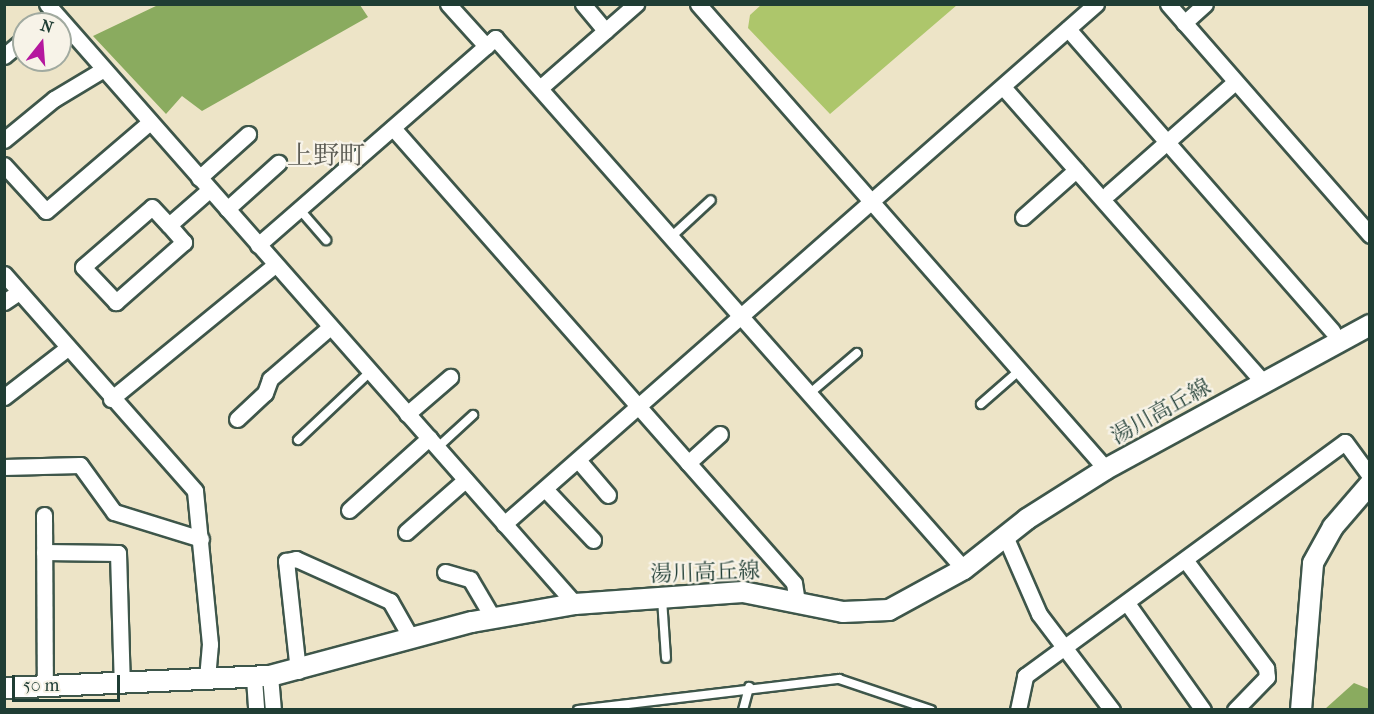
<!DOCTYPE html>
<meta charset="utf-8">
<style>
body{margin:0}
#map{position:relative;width:1374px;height:714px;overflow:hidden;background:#ede4c7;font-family:"IM FELL French Canon","Noto Serif JP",serif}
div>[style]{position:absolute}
.green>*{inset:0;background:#adc66b}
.forest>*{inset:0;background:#8aab5f}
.roads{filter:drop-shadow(2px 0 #3e564a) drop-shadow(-2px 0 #3e564a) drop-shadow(0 2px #3e564a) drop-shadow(0 -2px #3e564a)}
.service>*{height:8px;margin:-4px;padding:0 4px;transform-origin:4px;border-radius:4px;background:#fff}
.minor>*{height:15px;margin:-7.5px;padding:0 7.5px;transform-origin:7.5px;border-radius:7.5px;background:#fff}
.tertiary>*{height:20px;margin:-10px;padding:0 10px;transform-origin:10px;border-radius:10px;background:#fff}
span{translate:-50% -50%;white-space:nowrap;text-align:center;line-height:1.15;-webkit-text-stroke:4.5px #f7f3e8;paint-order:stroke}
.street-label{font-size:22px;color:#1f3d34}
.quarter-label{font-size:26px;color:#5c5c54}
.frame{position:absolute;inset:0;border:6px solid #1f3d34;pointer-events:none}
.north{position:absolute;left:12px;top:12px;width:60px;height:60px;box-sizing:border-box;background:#f7f3e8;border:2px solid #a1aaa0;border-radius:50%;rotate:17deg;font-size:16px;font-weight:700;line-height:24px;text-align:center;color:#1f3d34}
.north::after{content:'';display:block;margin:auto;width:21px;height:27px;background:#b5179e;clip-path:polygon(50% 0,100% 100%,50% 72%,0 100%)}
.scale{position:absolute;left:12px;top:675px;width:108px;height:27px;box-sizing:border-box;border:3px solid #1f3d34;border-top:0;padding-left:8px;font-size:18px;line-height:21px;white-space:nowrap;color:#1f3d34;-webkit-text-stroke:4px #f7f3e8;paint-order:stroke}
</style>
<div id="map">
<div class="green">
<div style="clip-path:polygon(761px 5px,761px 4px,957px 5px,830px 114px,748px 28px,750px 15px)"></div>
</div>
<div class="forest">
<div style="clip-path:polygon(158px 5px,360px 5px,368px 17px,202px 111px,182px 96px,166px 114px,93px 36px)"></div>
<div style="clip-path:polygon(1354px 683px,1369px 689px,1369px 709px,1325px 709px)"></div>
</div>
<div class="roads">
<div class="service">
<div style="left:300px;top:210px;width:40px;rotate:49deg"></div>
<div style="left:671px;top:237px;width:54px;rotate:-42.8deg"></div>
<div style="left:809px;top:394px;width:63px;rotate:-40.5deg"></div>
<div style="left:981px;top:404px;width:52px;rotate:-41.1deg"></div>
<div style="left:298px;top:440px;width:99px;rotate:-43.4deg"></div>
<div style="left:437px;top:448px;width:49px;rotate:-42.5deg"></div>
<div style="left:662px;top:599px;width:59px;rotate:86.1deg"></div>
<div style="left:578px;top:710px;width:263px;rotate:-6.8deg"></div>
<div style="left:839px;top:679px;width:97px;rotate:18.6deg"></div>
<div style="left:743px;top:710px;width:24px;rotate:-75deg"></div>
</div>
<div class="minor">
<div style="left:47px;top:4px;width:799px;rotate:48.65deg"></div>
<div style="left:448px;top:4px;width:57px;rotate:47.9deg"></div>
<div style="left:583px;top:4px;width:35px;rotate:50deg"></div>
<div style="left:698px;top:4px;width:619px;rotate:48.74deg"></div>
<div style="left:1168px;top:4px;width:307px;rotate:48.8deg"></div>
<div style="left:1184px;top:23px;width:28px;rotate:-42deg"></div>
<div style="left:42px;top:24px;width:16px;rotate:-43deg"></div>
<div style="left:1068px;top:29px;width:401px;rotate:48.8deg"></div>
<div style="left:4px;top:56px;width:26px;rotate:-40deg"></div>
<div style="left:1003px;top:87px;width:395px;rotate:48.6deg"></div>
<div style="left:540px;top:88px;width:128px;rotate:-41.2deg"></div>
<div style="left:393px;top:128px;width:606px;rotate:48.61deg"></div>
<div style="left:794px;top:583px;width:19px;rotate:81deg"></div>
<div style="left:4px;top:140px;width:65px;rotate:-39.4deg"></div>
<div style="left:54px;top:99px;width:58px;rotate:-31deg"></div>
<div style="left:4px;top:165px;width:62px;rotate:47.6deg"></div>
<div style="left:46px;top:211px;width:137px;rotate:-40.6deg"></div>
<div style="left:199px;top:178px;width:66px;rotate:-41.9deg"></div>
<div style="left:1109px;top:193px;width:168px;rotate:-41.4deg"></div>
<div style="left:227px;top:209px;width:69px;rotate:-42deg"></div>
<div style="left:1023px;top:217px;width:71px;rotate:-41.6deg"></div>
<div style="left:169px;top:225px;width:23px;rotate:49deg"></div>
<div style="left:184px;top:242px;width:91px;rotate:138.6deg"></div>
<div style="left:116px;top:302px;width:48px;rotate:-133.3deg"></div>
<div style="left:83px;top:267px;width:91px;rotate:-41deg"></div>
<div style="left:152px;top:207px;width:25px;rotate:47deg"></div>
<div style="left:169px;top:225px;width:53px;rotate:-41.2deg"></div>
<div style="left:258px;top:245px;width:315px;rotate:-41.1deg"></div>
<div style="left:495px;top:38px;width:708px;rotate:48.55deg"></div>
<div style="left:4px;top:274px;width:289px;rotate:48.6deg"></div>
<div style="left:195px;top:491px;width:154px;rotate:84.4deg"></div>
<div style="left:210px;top:644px;width:37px;rotate:95deg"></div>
<div style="left:4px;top:302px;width:18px;rotate:-34deg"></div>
<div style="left:4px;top:397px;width:78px;rotate:-37.7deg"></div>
<div style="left:111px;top:399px;width:212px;rotate:-39.3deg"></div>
<div style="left:407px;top:414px;width:57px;rotate:-40.7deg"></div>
<div style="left:237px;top:419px;width:38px;rotate:-43deg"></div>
<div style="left:265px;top:393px;width:15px;rotate:-70deg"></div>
<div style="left:270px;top:379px;width:79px;rotate:-40.9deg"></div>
<div style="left:578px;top:460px;width:46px;rotate:49.4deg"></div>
<div style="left:688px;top:463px;width:43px;rotate:-42.2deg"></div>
<div style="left:4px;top:467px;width:76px;rotate:-1.5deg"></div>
<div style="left:80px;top:465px;width:58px;rotate:54.1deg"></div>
<div style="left:114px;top:512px;width:91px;rotate:17.2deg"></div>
<div style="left:545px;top:489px;width:70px;rotate:46.7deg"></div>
<div style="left:349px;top:510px;width:108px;rotate:-42deg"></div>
<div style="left:44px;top:515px;width:171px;rotate:89.7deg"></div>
<div style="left:504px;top:524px;width:788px;rotate:-41.3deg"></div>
<div style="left:406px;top:532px;width:79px;rotate:-41.4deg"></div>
<div style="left:1005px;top:536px;width:85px;rotate:66.4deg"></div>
<div style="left:1039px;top:614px;width:121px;rotate:52.8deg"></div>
<div style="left:44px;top:552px;width:74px;rotate:0.8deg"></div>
<div style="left:118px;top:553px;width:131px;rotate:88.3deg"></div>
<div style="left:1186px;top:561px;width:134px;rotate:53.2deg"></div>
<div style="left:1266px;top:668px;width:9px;rotate:84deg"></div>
<div style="left:1267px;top:677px;width:46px;rotate:134.1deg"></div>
<div style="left:445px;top:572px;width:26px;rotate:16deg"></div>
<div style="left:470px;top:579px;width:45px;rotate:59.5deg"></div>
<div style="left:1127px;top:603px;width:131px;rotate:54.6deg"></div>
<div style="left:298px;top:671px;width:111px;rotate:-96.2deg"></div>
<div style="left:286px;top:561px;width:10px;rotate:-11deg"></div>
<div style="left:296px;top:559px;width:103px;rotate:24.1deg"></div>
<div style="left:390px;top:601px;width:43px;rotate:60.4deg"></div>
<div style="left:270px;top:676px;width:34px;rotate:85deg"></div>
<div style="left:254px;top:678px;width:32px;rotate:86deg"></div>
<div style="left:1018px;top:710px;width:35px;rotate:-78deg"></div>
<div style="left:1025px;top:676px;width:396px;rotate:-36.2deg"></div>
<div style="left:1345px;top:442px;width:42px;rotate:53.7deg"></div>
</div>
<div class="tertiary">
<div style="left:4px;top:688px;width:266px;rotate:-2.6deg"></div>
<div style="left:270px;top:676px;width:209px;rotate:-15deg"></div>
<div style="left:472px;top:622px;width:105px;rotate:-9.9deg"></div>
<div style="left:575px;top:604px;width:168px;rotate:-4.1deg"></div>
<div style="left:743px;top:592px;width:102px;rotate:11.3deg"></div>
<div style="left:843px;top:612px;width:46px;rotate:-2.5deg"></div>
<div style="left:889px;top:610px;width:85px;rotate:-28.7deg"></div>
<div style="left:964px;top:569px;width:80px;rotate:-38.4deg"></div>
<div style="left:1027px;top:519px;width:93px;rotate:-32.3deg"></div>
<div style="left:1106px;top:469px;width:301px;rotate:-28.6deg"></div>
<div style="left:1301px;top:710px;width:147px;rotate:-85.3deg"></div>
<div style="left:1313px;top:563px;width:41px;rotate:-60.9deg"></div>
<div style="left:1333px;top:527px;width:57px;rotate:-49.3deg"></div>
</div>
</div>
<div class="street-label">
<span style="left:1161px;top:412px;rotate:-29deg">湯川高丘線</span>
<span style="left:705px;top:573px;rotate:-2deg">湯川高丘線</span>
</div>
<div class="quarter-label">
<span style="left:326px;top:156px">上野町</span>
</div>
<div class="frame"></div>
<div class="north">N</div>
<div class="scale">50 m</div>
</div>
